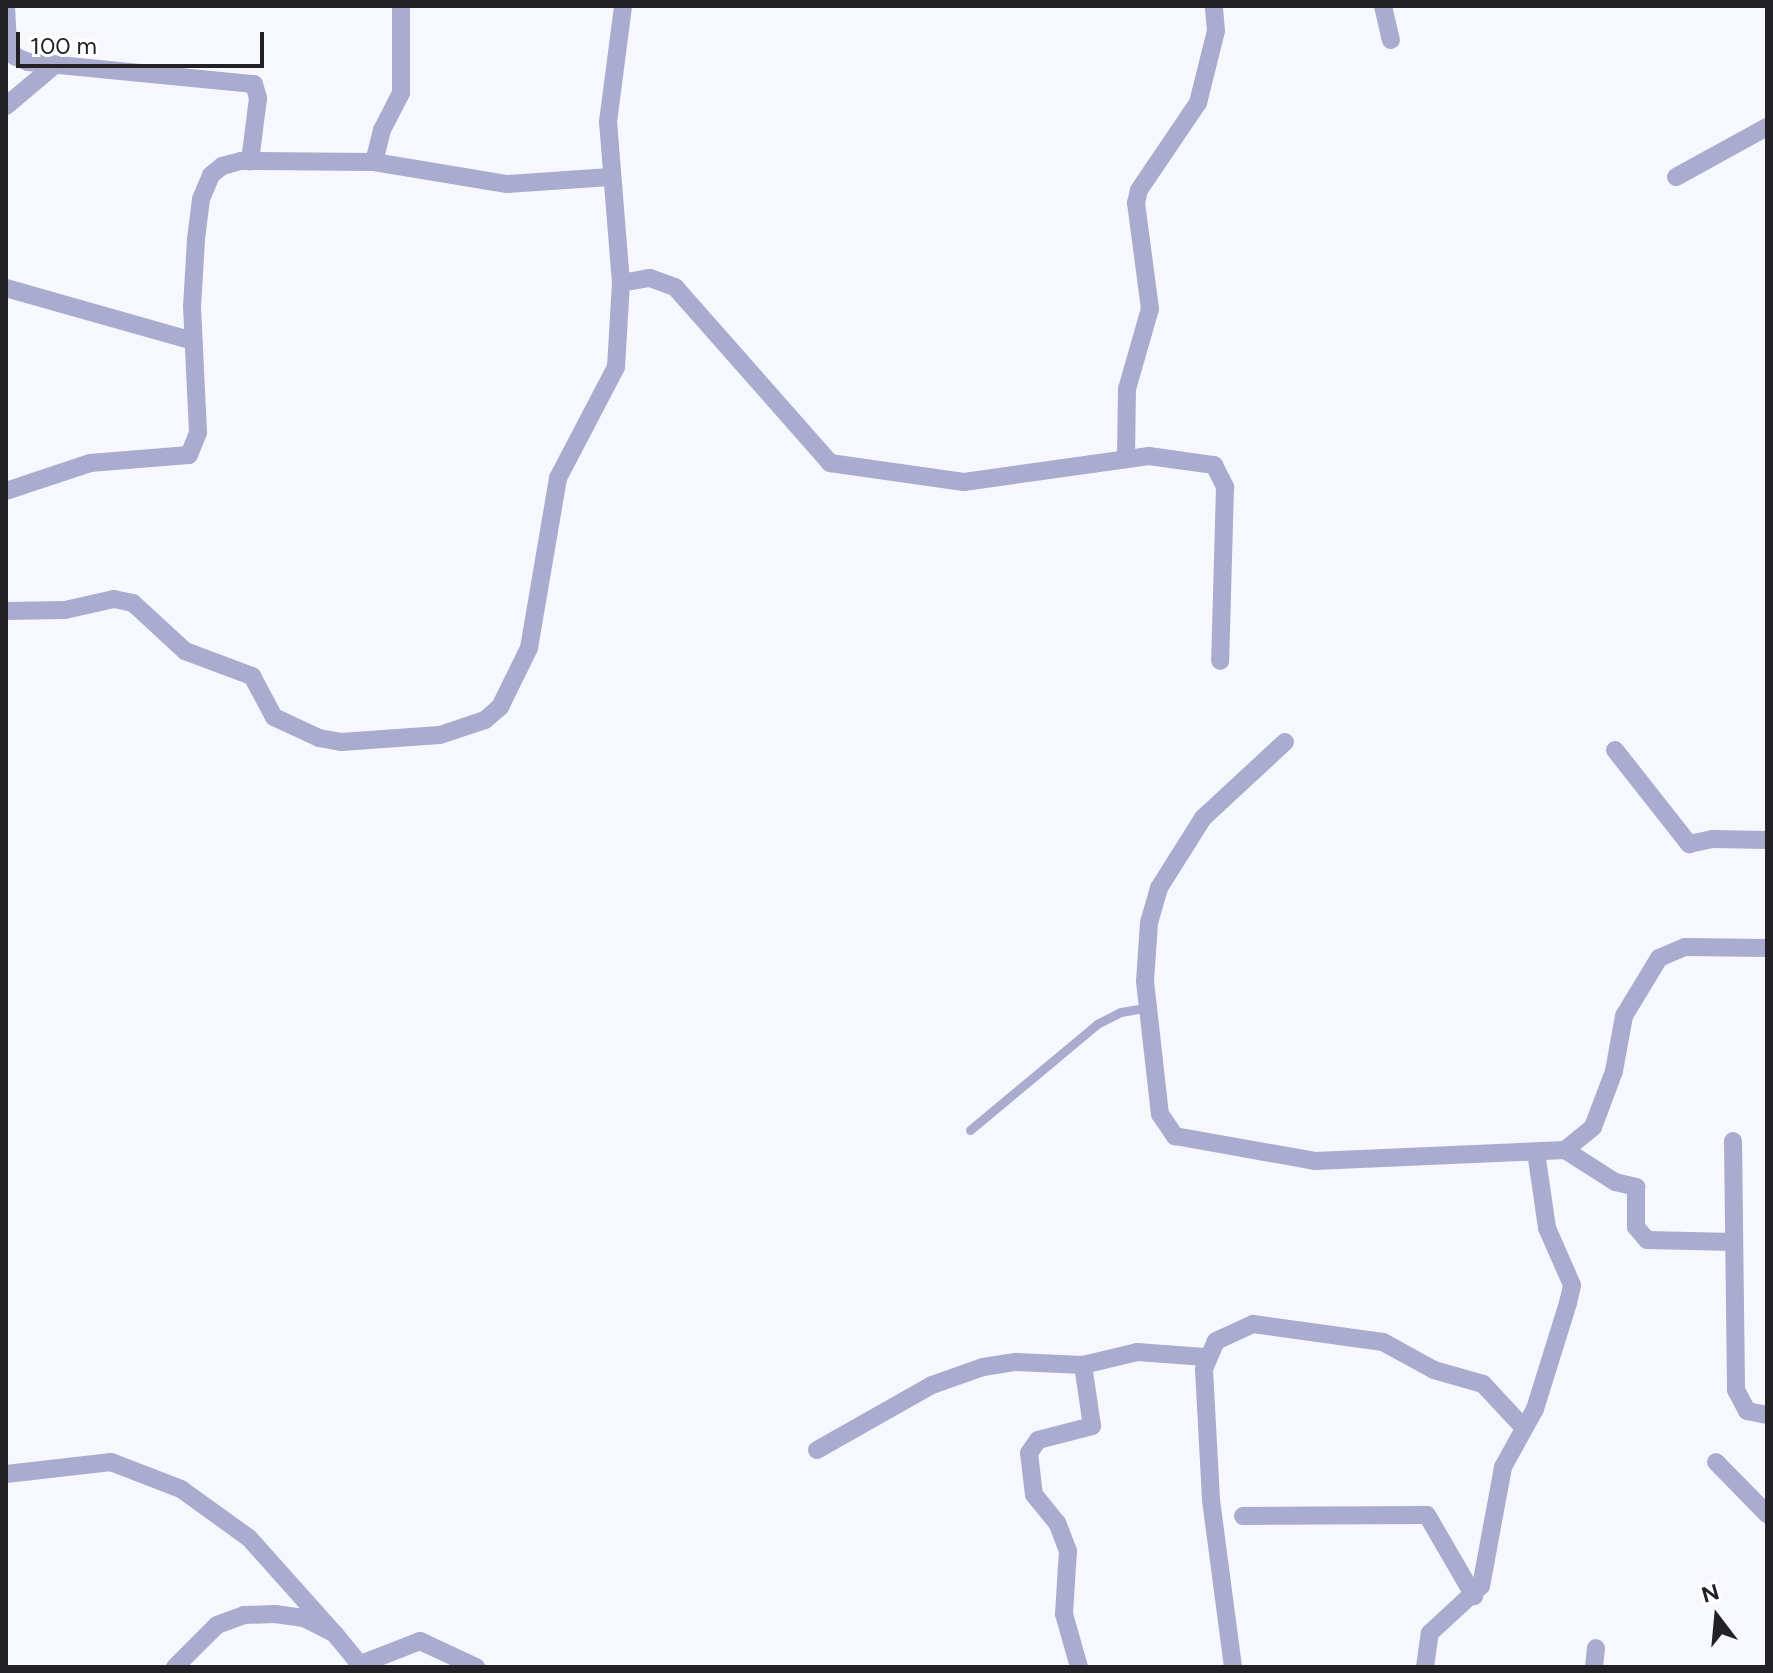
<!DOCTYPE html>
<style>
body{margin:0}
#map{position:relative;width:1773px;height:1673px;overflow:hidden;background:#f7f8fe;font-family:Figtree,sans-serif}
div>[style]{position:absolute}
.lane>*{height:9px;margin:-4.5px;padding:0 4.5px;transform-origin:4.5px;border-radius:4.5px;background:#a9abcf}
.street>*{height:18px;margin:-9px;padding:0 9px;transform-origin:9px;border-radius:9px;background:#a9abcf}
span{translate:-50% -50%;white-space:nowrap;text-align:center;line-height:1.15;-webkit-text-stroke:6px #fff;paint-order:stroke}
.frame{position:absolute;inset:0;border:8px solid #212126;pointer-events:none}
.north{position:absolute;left:1677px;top:1577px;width:80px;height:80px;-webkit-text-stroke:6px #fff;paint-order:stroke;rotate:344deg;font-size:22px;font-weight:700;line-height:32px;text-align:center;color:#212126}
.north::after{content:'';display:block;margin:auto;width:28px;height:36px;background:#212126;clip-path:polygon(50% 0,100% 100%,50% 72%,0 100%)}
.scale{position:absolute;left:16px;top:32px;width:248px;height:36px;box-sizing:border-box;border:4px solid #212126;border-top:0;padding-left:10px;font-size:24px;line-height:28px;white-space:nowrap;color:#212126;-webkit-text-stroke:6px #fff;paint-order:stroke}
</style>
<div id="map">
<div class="lane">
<div style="left:970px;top:1130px;width:165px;rotate:-39.8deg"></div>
<div style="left:1097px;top:1024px;width:27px;rotate:-27deg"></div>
<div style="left:1121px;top:1012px;width:27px;rotate:-10deg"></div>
</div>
<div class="street">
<div style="left:6px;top:6px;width:37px;rotate:87deg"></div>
<div style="left:8px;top:43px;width:14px;rotate:65deg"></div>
<div style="left:14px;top:56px;width:15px;rotate:23deg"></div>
<div style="left:28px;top:62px;width:227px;rotate:5.6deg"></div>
<div style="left:254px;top:84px;width:15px;rotate:74deg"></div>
<div style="left:258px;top:98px;width:64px;rotate:97.2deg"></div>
<div style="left:1383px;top:6px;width:35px;rotate:77deg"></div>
<div style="left:6px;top:106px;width:65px;rotate:-40deg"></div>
<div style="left:374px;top:162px;width:33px;rotate:-76deg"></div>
<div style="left:382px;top:130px;width:42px;rotate:-62.8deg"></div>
<div style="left:401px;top:93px;width:87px;rotate:-90deg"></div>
<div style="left:1676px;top:177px;width:104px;rotate:-28.8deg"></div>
<div style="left:621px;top:283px;width:29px;rotate:-10deg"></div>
<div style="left:650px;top:278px;width:27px;rotate:20deg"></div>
<div style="left:675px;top:287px;width:235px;rotate:48.6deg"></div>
<div style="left:830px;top:463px;width:135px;rotate:8.1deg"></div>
<div style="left:964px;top:482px;width:187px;rotate:-8deg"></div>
<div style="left:1149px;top:456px;width:66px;rotate:7.9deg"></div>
<div style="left:1214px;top:465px;width:25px;rotate:63deg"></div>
<div style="left:1225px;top:487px;width:174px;rotate:91.6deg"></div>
<div style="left:6px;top:288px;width:194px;rotate:15.8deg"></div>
<div style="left:1126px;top:458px;width:69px;rotate:-89.2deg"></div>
<div style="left:1127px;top:389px;width:83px;rotate:-74deg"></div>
<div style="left:1150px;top:309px;width:107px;rotate:-97.5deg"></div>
<div style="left:1136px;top:203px;width:13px;rotate:-77deg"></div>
<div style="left:1139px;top:190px;width:105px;rotate:-55.9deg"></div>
<div style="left:1198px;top:103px;width:74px;rotate:-76deg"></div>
<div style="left:1216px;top:31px;width:25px;rotate:-95deg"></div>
<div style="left:6px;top:491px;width:89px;rotate:-18.4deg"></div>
<div style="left:90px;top:463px;width:99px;rotate:-4.6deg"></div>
<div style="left:189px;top:455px;width:24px;rotate:-68deg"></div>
<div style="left:198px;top:433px;width:126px;rotate:-92.7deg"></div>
<div style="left:192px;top:307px;width:68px;rotate:-86.6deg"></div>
<div style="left:196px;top:239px;width:40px;rotate:-82.9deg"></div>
<div style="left:201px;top:199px;width:26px;rotate:-67deg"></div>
<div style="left:211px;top:175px;width:14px;rotate:-39deg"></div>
<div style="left:222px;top:166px;width:20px;rotate:-15deg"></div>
<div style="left:241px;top:161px;width:133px;rotate:0.4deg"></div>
<div style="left:374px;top:162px;width:135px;rotate:9.4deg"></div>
<div style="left:507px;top:184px;width:103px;rotate:-3.9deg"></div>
<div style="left:6px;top:611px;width:59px;rotate:-1deg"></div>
<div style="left:65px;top:610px;width:50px;rotate:-12.7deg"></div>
<div style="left:114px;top:599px;width:19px;rotate:12deg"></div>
<div style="left:133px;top:603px;width:71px;rotate:42.7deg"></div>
<div style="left:185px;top:651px;width:72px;rotate:20.5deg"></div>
<div style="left:252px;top:676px;width:47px;rotate:61.8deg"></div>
<div style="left:274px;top:717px;width:50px;rotate:25deg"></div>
<div style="left:319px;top:738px;width:22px;rotate:10deg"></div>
<div style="left:341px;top:742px;width:99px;rotate:-4deg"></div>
<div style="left:440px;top:735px;width:47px;rotate:-18.4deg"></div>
<div style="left:485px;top:720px;width:20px;rotate:-41deg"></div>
<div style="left:500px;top:707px;width:66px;rotate:-63.8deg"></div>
<div style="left:529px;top:648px;width:172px;rotate:-80.3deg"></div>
<div style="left:558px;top:478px;width:125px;rotate:-62.4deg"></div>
<div style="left:616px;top:367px;width:84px;rotate:-86.6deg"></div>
<div style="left:621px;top:283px;width:162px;rotate:-94.6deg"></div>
<div style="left:608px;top:122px;width:117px;rotate:-82.6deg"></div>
<div style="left:1285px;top:742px;width:112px;rotate:137.2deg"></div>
<div style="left:1203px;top:818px;width:83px;rotate:122.2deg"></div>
<div style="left:1159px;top:888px;width:36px;rotate:106deg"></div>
<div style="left:1149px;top:923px;width:58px;rotate:93.9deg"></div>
<div style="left:1145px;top:981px;width:134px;rotate:83.6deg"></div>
<div style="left:1160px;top:1114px;width:27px;rotate:56deg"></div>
<div style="left:1175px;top:1136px;width:142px;rotate:10.1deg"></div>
<div style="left:1315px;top:1161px;width:250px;rotate:-2.5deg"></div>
<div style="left:1565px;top:1150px;width:36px;rotate:-39deg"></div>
<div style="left:1593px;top:1127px;width:60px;rotate:-69.4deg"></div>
<div style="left:1614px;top:1071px;width:56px;rotate:-79.7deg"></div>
<div style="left:1624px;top:1016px;width:68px;rotate:-58.9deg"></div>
<div style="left:1659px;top:958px;width:28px;rotate:-23deg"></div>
<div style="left:1685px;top:947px;width:82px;rotate:0.7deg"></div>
<div style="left:1615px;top:750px;width:120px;rotate:51.8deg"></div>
<div style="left:1689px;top:844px;width:24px;rotate:-12deg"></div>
<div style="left:1712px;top:839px;width:55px;rotate:1deg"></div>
<div style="left:1733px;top:1141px;width:249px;rotate:89.3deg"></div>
<div style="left:1736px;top:1390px;width:24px;rotate:62deg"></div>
<div style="left:1747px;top:1411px;width:20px;rotate:11deg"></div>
<div style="left:1565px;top:1150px;width:59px;rotate:32.6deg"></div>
<div style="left:1615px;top:1182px;width:22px;rotate:13deg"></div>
<div style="left:1636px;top:1187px;width:40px;rotate:90deg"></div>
<div style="left:1636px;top:1227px;width:17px;rotate:50deg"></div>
<div style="left:1647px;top:1240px;width:87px;rotate:1.3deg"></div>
<div style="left:817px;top:1450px;width:132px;rotate:-29.5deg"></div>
<div style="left:932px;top:1385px;width:54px;rotate:-19.4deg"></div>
<div style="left:983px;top:1367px;width:33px;rotate:-9deg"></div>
<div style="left:1016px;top:1362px;width:67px;rotate:2.6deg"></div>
<div style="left:1083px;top:1365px;width:56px;rotate:-13.5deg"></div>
<div style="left:1137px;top:1352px;width:68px;rotate:4.2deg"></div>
<div style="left:1716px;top:1462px;width:73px;rotate:45.6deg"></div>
<div style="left:6px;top:1474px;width:106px;rotate:-6.5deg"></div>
<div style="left:111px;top:1462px;width:75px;rotate:21.1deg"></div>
<div style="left:181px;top:1489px;width:84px;rotate:35.8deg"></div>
<div style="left:249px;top:1538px;width:127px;rotate:48.2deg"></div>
<div style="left:1243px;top:1516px;width:184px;rotate:-0.3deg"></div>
<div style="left:1427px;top:1515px;width:94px;rotate:59.9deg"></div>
<div style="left:361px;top:1664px;width:63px;rotate:-21.3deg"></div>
<div style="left:420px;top:1641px;width:62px;rotate:24.9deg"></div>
<div style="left:175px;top:1667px;width:59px;rotate:-45deg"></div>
<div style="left:217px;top:1625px;width:29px;rotate:-20deg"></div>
<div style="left:244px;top:1615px;width:31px;rotate:-2deg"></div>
<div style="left:275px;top:1614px;width:29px;rotate:8deg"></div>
<div style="left:304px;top:1618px;width:34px;rotate:27deg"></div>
<div style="left:334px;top:1633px;width:44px;rotate:50.5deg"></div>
<div style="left:1079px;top:1667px;width:55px;rotate:-105.8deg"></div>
<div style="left:1064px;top:1614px;width:63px;rotate:-86.4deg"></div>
<div style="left:1068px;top:1551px;width:30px;rotate:-111deg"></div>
<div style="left:1057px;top:1523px;width:36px;rotate:-129deg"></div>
<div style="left:1034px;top:1495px;width:42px;rotate:-96.8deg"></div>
<div style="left:1029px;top:1453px;width:16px;rotate:-55deg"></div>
<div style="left:1038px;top:1440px;width:56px;rotate:-14.5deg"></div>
<div style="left:1092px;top:1426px;width:62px;rotate:-98.4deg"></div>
<div style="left:1233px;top:1667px;width:169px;rotate:-97.5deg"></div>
<div style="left:1211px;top:1499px;width:130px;rotate:-93.1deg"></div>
<div style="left:1204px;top:1369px;width:30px;rotate:-67deg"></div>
<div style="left:1216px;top:1341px;width:41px;rotate:-24.7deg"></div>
<div style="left:1253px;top:1324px;width:131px;rotate:7.9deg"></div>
<div style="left:1383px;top:1342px;width:58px;rotate:28.8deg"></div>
<div style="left:1434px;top:1370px;width:51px;rotate:15.9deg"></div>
<div style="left:1483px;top:1384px;width:60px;rotate:47deg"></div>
<div style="left:1425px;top:1667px;width:34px;rotate:-82deg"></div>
<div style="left:1430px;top:1633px;width:69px;rotate:-42.7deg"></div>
<div style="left:1481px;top:1586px;width:121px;rotate:-79.5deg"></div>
<div style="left:1503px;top:1467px;width:66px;rotate:-61.1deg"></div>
<div style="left:1535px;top:1409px;width:111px;rotate:-72.7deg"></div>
<div style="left:1568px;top:1303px;width:18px;rotate:-77deg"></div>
<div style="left:1572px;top:1285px;width:62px;rotate:-113.7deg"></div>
<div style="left:1547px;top:1228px;width:77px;rotate:-98.2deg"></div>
<div style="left:1594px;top:1667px;width:19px;rotate:-84deg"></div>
</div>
<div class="frame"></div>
<div class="north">N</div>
<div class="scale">100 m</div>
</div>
